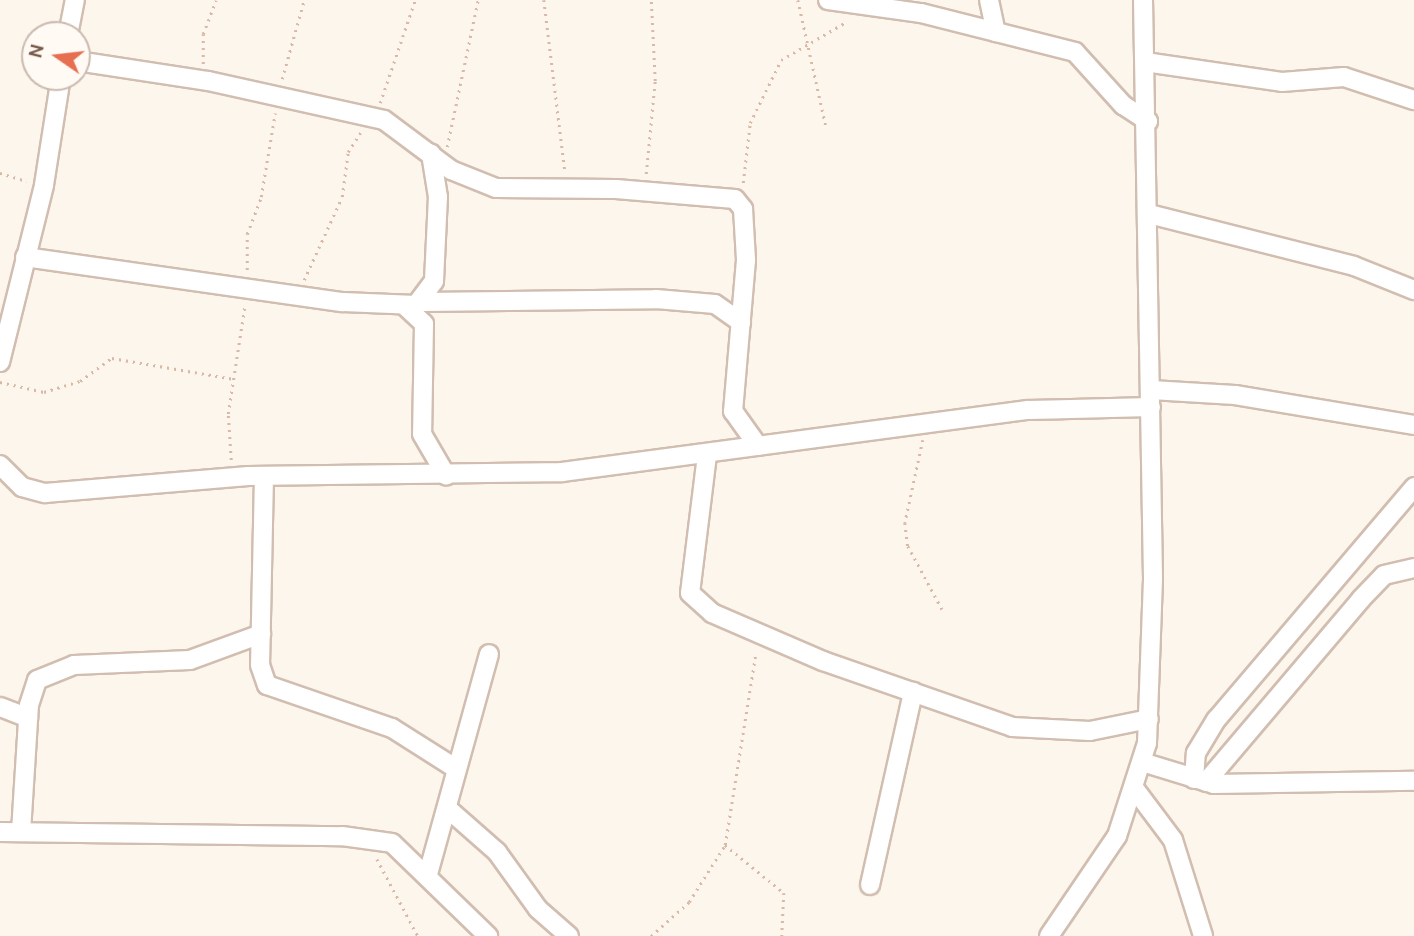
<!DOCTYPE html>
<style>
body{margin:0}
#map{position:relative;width:1414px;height:936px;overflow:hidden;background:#fdf6ec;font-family:Overpass,sans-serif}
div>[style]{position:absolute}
.path>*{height:2.5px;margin-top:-1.25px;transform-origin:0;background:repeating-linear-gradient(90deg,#d9b8a5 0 2px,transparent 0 7px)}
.roads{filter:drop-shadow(2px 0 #d1beb0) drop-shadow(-2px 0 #d1beb0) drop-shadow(0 2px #d1beb0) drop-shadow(0 -2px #d1beb0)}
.minor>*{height:18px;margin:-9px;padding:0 9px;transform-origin:9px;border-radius:9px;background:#fff}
span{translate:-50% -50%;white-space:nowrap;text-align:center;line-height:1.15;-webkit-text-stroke:5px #fffaf3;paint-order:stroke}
.north{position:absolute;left:21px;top:21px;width:70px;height:70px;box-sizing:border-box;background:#fffaf3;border:2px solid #cabbb1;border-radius:50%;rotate:284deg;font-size:19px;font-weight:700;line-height:28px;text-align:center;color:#7a5c4d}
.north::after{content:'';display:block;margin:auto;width:24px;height:32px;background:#e76f51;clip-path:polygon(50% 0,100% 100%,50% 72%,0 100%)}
</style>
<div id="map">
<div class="path">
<div style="left:544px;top:0;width:173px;rotate:83deg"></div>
<div style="left:798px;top:0;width:129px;rotate:77.5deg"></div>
<div style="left:203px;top:64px;width:30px;rotate:-90deg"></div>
<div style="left:203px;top:34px;width:36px;rotate:-69deg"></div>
<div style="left:282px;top:79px;width:82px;rotate:-74.4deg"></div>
<div style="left:380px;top:103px;width:109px;rotate:-71.2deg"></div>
<div style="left:447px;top:147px;width:150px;rotate:-78.1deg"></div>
<div style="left:0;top:173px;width:28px;rotate:17deg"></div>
<div style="left:646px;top:174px;width:93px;rotate:-84.5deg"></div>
<div style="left:655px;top:81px;width:81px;rotate:-92.8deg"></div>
<div style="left:743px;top:183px;width:60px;rotate:-83.3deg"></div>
<div style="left:750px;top:123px;width:70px;rotate:-63.8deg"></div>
<div style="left:781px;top:60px;width:75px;rotate:-30.3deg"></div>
<div style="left:247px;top:270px;width:36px;rotate:-90deg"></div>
<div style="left:247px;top:234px;width:40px;rotate:-69deg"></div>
<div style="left:261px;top:197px;width:85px;rotate:-80.5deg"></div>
<div style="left:304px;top:280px;width:91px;rotate:-65.4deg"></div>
<div style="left:342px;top:197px;width:45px;rotate:-82.4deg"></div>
<div style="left:348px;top:152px;width:24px;rotate:-57deg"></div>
<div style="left:0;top:382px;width:45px;rotate:12.8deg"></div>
<div style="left:44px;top:392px;width:38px;rotate:-17deg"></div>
<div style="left:80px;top:381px;width:39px;rotate:-36deg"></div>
<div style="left:112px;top:358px;width:124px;rotate:9.8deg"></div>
<div style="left:923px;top:440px;width:85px;rotate:102.2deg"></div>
<div style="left:905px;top:523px;width:23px;rotate:83deg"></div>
<div style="left:908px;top:546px;width:72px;rotate:61.6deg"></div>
<div style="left:231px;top:460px;width:46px;rotate:-93.7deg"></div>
<div style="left:228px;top:414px;width:111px;rotate:-81.2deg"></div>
<div style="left:725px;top:845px;width:76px;rotate:39.1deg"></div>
<div style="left:784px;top:893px;width:43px;rotate:92.7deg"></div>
<div style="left:377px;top:859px;width:87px;rotate:62deg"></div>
<div style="left:651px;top:936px;width:51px;rotate:-41.8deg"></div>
<div style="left:689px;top:902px;width:67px;rotate:-57.7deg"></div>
<div style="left:725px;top:845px;width:195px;rotate:-80.9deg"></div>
</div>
<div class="roads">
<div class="minor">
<div style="left:828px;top:0;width:94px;rotate:8deg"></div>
<div style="left:921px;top:13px;width:159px;rotate:14.2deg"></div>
<div style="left:1075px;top:52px;width:72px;rotate:47.8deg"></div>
<div style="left:1123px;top:105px;width:30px;rotate:33deg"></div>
<div style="left:989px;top:0;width:33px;rotate:78deg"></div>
<div style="left:68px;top:35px;width:36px;rotate:-79deg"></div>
<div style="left:77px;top:61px;width:133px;rotate:8.7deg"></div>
<div style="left:208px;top:81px;width:180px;rotate:12.5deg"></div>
<div style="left:384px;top:120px;width:84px;rotate:36.7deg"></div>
<div style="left:451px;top:170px;width:48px;rotate:21.8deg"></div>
<div style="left:496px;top:188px;width:120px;rotate:0.5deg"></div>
<div style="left:616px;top:189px;width:119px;rotate:4.8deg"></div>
<div style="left:735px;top:199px;width:13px;rotate:51deg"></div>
<div style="left:743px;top:209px;width:51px;rotate:86.6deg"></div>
<div style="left:746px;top:260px;width:152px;rotate:94.9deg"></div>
<div style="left:733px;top:411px;width:43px;rotate:54.5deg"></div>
<div style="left:1145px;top:62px;width:138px;rotate:8.3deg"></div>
<div style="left:1282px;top:82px;width:62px;rotate:-4.6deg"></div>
<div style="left:1344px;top:77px;width:74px;rotate:18.2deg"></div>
<div style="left:1149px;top:214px;width:211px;rotate:14.2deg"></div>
<div style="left:1354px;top:266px;width:65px;rotate:21.8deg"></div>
<div style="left:25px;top:257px;width:321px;rotate:8.1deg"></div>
<div style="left:343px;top:302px;width:73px;rotate:2.4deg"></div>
<div style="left:416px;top:305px;width:30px;rotate:-53deg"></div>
<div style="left:434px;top:281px;width:84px;rotate:-87.3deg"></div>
<div style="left:438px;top:197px;width:44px;rotate:-99.2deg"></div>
<div style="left:423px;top:302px;width:233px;rotate:-0.7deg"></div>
<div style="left:656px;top:299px;width:59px;rotate:4.8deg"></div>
<div style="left:715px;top:304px;width:32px;rotate:35deg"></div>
<div style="left:405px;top:306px;width:26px;rotate:43deg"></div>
<div style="left:424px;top:324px;width:110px;rotate:91deg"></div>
<div style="left:422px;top:434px;width:48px;rotate:59.7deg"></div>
<div style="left:0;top:362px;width:182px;rotate:-76deg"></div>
<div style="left:44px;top:185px;width:109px;rotate:-81.1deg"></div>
<div style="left:1151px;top:390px;width:84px;rotate:3.4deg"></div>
<div style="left:1235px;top:395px;width:181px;rotate:9.5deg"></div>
<div style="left:707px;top:455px;width:139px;rotate:97deg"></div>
<div style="left:690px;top:593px;width:30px;rotate:42deg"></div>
<div style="left:712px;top:613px;width:121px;rotate:23.4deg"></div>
<div style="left:823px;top:661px;width:200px;rotate:19.2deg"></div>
<div style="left:1012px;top:727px;width:78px;rotate:2.9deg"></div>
<div style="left:1090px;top:731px;width:60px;rotate:-11.5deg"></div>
<div style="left:0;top:465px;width:31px;rotate:45deg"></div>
<div style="left:22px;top:487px;width:24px;rotate:15deg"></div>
<div style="left:45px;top:493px;width:204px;rotate:-4.8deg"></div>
<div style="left:248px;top:476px;width:314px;rotate:-0.7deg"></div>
<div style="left:562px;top:472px;width:470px;rotate:-7.6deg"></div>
<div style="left:1028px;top:410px;width:123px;rotate:-1.4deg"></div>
<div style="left:264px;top:476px;width:189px;rotate:91.2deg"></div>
<div style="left:260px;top:665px;width:21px;rotate:71deg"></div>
<div style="left:267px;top:685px;width:132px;rotate:19deg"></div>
<div style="left:392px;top:728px;width:75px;rotate:32.4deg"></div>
<div style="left:0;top:707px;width:30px;rotate:21deg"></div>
<div style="left:1142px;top:762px;width:75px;rotate:17deg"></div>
<div style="left:1214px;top:784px;width:200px;rotate:-0.9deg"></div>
<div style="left:1194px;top:779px;width:26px;rotate:-86deg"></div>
<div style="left:1196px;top:753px;width:39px;rotate:-59deg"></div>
<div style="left:1216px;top:720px;width:306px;rotate:-49.6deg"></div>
<div style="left:1206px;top:782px;width:240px;rotate:-49.7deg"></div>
<div style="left:1361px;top:599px;width:33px;rotate:-46deg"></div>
<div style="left:1384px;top:575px;width:31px;rotate:-13deg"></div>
<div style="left:1134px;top:788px;width:65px;rotate:53.1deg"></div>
<div style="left:1173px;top:840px;width:101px;rotate:72.6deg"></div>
<div style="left:447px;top:808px;width:67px;rotate:41.3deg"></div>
<div style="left:497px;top:852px;width:70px;rotate:54.3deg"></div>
<div style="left:538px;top:909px;width:41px;rotate:41.1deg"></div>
<div style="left:0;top:832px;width:342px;rotate:0.7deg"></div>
<div style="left:342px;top:836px;width:50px;rotate:8deg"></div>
<div style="left:392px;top:843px;width:134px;rotate:44.1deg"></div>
<div style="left:21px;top:832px;width:127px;rotate:-86.4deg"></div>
<div style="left:29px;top:705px;width:26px;rotate:-72deg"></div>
<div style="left:37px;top:680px;width:40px;rotate:-22deg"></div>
<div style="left:74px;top:665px;width:116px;rotate:-2.5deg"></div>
<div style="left:190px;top:660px;width:76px;rotate:-20.1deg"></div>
<div style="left:428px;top:874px;width:228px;rotate:-74.5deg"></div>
<div style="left:870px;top:885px;width:198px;rotate:-77.4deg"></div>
<div style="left:1049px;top:936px;width:121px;rotate:-55.8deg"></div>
<div style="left:1117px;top:836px;width:98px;rotate:-72.1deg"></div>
<div style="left:1147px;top:743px;width:165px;rotate:-87.9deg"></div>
<div style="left:1153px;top:578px;width:578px;rotate:-90.99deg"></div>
</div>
</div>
<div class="north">N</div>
</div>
